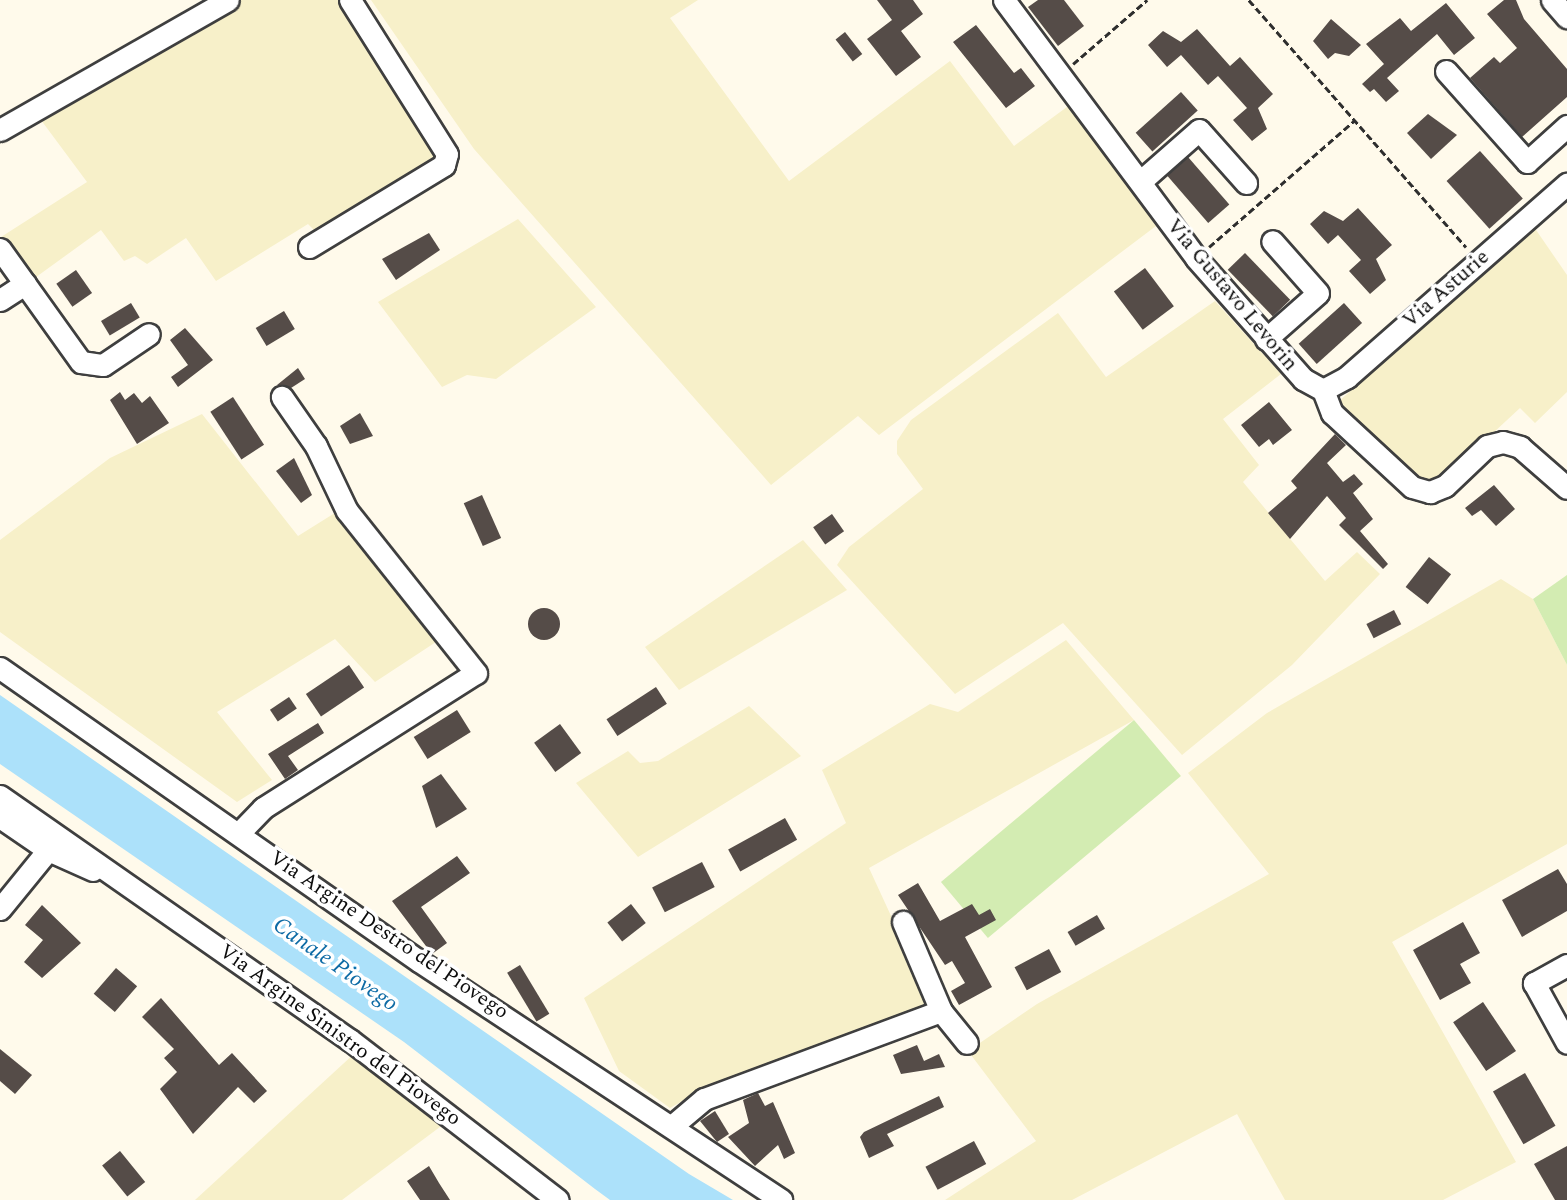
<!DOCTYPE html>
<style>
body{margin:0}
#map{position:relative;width:1567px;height:1200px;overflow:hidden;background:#fffaeb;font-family:Spectral,serif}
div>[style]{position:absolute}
.farmland>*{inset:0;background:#f7f0c9}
.green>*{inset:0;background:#d3ecb2;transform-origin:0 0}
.water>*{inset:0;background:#ace1fa}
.building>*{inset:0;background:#554c48;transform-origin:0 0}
.round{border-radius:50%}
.path>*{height:2.5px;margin-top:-1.25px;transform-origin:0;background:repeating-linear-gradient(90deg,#2e2e2e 0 7px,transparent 0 10.5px)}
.roads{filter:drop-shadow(2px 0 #3f3f3f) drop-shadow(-2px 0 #3f3f3f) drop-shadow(0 2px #3f3f3f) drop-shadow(0 -2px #3f3f3f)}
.minor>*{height:21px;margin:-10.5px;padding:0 10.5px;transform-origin:10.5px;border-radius:10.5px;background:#fff}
span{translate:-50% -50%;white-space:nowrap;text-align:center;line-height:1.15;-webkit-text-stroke:7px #fff;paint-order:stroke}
.street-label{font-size:21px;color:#0c0c0c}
.water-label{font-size:23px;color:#0e6ba5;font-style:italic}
</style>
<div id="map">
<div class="farmland">
<div style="clip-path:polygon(241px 0,338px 0,443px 159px,319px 235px,308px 224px,216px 281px,186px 238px,147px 264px,135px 256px,124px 261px,101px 230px,32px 280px,1px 237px,87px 182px,38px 116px)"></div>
<div style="clip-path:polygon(371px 0,698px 0,670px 18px,789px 181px,950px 61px,1014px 146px,1071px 104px,1156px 226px,879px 435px,858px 416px,771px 485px,474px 149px)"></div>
<div style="clip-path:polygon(518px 219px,596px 307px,496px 379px,467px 375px,442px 387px,378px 302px)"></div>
<div style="clip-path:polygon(1534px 227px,1567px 275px,1567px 392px,1535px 423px,1520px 408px,1437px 485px,1418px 484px,1337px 403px)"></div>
<div style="clip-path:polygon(1215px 301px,1281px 374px,1223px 419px,1259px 465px,1243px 482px,1325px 581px,1357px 552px,1380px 574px,1292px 665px,1182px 755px,1063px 623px,955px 694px,837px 565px,849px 547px,923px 489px,897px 454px,897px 441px,911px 420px,1058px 313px,1106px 377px)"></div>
<div style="clip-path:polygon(202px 414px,298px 536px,338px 511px,439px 640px,375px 682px,335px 639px,217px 712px,272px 780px,237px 802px,0 632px,0 540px,110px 458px)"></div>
<div style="clip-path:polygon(803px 540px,847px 590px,679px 690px,645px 647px)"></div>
<div style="clip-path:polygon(1501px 579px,1533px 599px,1567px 665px,1567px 844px,1392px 942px,1516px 1162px,1443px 1200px,1285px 1200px,1237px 1114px,1072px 1200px,945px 1200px,1036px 1141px,968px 1051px,1037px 1004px,1269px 874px,1188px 773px,1267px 713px)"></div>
<div style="clip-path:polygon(1066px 640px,1134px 720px,869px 868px,927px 994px,926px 1010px,702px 1090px,670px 1108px,619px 1071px,584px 998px,846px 823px,822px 770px,930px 704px,958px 712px)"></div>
<div style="clip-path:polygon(749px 706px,801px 756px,638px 857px,576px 783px,628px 751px,640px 763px,658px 761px)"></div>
<div style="clip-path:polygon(356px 1052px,452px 1118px,342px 1200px,195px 1200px)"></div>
</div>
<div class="green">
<div style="clip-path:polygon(1567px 575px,1567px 665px,1533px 599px)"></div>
<div style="left:1134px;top:720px;width:73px;height:252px;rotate:50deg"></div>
</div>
<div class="water">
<div style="clip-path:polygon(0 695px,689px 1174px,733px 1200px,610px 1200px,595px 1189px,404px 1042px,0 764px)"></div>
</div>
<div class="building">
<div style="clip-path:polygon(877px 0,913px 0,923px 14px,901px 31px,921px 57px,896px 76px,867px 39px,892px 20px)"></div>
<div style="clip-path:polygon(1038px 0,1064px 0,1084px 26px,1058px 46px,1028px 7px)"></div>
<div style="clip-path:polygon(1504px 0,1516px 0,1524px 19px,1567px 69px,1567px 97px,1522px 137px,1470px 78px,1494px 57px,1500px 63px,1517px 48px,1487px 14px)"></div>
<div style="clip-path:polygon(1446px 3px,1475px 38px,1454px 55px,1437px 34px,1387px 78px,1399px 91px,1386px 102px,1374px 89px,1370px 92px,1362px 84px,1384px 64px,1366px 44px,1400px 18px,1411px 31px)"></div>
<div style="clip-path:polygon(1331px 19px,1361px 45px,1349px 56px,1335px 53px,1328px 59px,1313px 41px)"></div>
<div style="clip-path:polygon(976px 25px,1014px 73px,1021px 68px,1035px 86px,1006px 108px,953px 42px)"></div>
<div style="clip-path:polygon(1197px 29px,1230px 66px,1240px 57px,1273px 94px,1258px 108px,1267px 129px,1252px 141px,1233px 120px,1247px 108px,1218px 76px,1208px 85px,1181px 55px,1167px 67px,1148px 45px,1163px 31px,1181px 42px)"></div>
<div style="left:845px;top:32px;width:28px;height:12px;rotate:52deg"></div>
<div style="left:1181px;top:92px;width:25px;height:61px;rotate:48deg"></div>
<div style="clip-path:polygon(1428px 114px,1457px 135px,1431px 159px,1407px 133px)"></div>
<div style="left:1480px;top:151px;width:64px;height:45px;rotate:48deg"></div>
<div style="left:1188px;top:157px;width:63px;height:28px;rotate:49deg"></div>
<div style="clip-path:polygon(1358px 208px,1392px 245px,1376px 259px,1386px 280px,1370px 294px,1349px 271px,1361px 260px,1338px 235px,1328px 244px,1310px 224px,1324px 211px,1343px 221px)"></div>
<div style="clip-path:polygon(429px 233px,440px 250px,396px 280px,382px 259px)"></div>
<div style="left:1245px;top:253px;width:65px;height:24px;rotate:46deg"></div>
<div style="left:1145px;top:268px;width:48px;height:39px;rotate:53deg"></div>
<div style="left:76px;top:270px;width:28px;height:24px;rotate:55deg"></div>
<div style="left:131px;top:303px;width:17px;height:35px;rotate:59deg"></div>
<div style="left:1344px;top:303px;width:27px;height:61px;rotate:48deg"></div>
<div style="left:284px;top:311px;width:21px;height:33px;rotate:59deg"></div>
<div style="clip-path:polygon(185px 328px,213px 360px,178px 387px,171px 377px,188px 365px,170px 340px)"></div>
<div style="clip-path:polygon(298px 368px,305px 379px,291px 388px,277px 385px)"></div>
<div style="clip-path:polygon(120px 392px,125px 400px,134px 393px,142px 403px,150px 396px,169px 423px,137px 444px,110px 400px)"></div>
<div style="left:233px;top:397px;width:57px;height:27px;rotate:57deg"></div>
<div style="clip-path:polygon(1269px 402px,1292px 430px,1273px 445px,1269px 439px,1259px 447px,1241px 425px)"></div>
<div style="clip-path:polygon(360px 413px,373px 436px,350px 444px,340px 426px)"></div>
<div style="clip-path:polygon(1335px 434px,1346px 445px,1327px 463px,1343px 482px,1354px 474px,1363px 484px,1353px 493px,1373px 519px,1360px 531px,1388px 564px,1383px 569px,1339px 525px,1346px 518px,1327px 496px,1290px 539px,1268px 513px,1297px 488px,1291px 481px)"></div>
<div style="clip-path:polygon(294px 458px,312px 495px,301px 503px,276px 471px)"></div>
<div style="clip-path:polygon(1494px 485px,1515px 509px,1496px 526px,1481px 510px,1472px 516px,1465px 508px)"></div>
<div style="left:482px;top:495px;width:47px;height:20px;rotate:66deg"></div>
<div style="left:832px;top:514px;width:21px;height:23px;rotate:55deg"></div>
<div style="left:1429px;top:557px;width:28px;height:38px;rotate:38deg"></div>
<div class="round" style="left:528px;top:608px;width:32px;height:32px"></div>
<div style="left:1394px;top:610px;width:16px;height:31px;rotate:63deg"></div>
<div style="left:349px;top:665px;width:27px;height:52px;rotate:56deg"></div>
<div style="left:656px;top:687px;width:20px;height:59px;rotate:57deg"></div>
<div style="left:289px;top:697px;width:14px;height:23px;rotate:56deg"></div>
<div style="left:457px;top:710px;width:26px;height:51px;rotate:58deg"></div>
<div style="clip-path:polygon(318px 723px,324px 733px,288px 756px,298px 770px,285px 779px,268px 754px)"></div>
<div style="left:560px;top:724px;width:36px;height:32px;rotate:54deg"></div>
<div style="clip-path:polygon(441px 774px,467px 809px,436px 828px,422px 786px)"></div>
<div style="left:785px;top:818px;width:25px;height:65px;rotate:61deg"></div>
<div style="clip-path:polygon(457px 856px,470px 873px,421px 907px,447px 943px,432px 954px,392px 901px)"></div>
<div style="left:702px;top:862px;width:28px;height:56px;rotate:63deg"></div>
<div style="clip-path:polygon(1558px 869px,1567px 884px,1567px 911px,1522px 937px,1502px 900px)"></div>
<div style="clip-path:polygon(918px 883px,940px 921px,972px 904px,979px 915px,990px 909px,996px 920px,965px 937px,992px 987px,959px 1005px,951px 991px,965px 983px,952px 961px,945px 965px,898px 895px)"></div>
<div style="left:631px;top:904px;width:24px;height:30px;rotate:52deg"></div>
<div style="clip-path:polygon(42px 905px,81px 943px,42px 978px,24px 962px,43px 940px,25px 925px)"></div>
<div style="left:1097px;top:915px;width:16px;height:34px;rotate:60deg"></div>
<div style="clip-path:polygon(1463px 922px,1480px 953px,1460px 964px,1471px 983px,1440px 1000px,1413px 950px)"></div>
<div style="left:1049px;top:949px;width:26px;height:39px;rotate:62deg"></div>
<div style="left:520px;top:965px;width:57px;height:15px;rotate:59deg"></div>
<div style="left:116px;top:968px;width:28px;height:34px;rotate:41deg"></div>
<div style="clip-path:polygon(161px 998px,219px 1065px,232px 1053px,267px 1091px,254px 1103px,238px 1087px,193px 1134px,160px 1089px,177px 1072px,164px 1058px,174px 1049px,142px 1017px)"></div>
<div style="left:1483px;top:1002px;width:59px;height:36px;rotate:56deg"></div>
<div style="clip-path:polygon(917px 1045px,924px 1061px,939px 1054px,945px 1067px,901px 1074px,893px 1055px)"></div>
<div style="clip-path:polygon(0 1049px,32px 1075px,15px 1094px,0 1081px)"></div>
<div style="left:1525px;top:1073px;width:61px;height:37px;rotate:60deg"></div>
<div style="clip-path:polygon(758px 1093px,765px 1106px,773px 1102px,795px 1153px,784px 1159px,778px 1145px,755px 1166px,728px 1137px,749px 1123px,743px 1100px)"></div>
<div style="clip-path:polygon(939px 1096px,944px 1107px,887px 1134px,894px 1146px,869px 1158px,860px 1137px,864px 1132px)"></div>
<div style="clip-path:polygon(715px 1111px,729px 1134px,717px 1142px,700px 1121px)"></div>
<div style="left:974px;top:1141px;width:26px;height:55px;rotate:62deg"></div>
<div style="clip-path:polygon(1567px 1146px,1567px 1200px,1555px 1200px,1534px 1164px)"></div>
<div style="left:120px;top:1151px;width:40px;height:23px;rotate:51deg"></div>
<div style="clip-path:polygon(429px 1166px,439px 1183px,450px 1200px,420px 1200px,407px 1181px)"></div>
</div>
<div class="path">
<div style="left:1249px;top:0;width:329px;rotate:48.7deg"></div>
<div style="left:1073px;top:64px;width:98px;rotate:-40.9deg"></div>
<div style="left:1209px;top:247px;width:192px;rotate:-41deg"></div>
</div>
<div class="roads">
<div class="minor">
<div style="left:1004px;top:0;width:322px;rotate:53.3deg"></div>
<div style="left:1196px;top:258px;width:162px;rotate:48.5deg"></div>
<div style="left:1303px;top:379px;width:23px;rotate:29deg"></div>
<div style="left:1552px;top:0;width:23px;rotate:49deg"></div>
<div style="left:1446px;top:71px;width:122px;rotate:48.3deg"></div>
<div style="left:1527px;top:162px;width:54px;rotate:-42deg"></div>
<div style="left:0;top:130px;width:262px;rotate:-29.7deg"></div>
<div style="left:1141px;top:181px;width:77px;rotate:-41.3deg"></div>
<div style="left:1199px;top:130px;width:71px;rotate:48.4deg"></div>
<div style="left:309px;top:247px;width:158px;rotate:-31.3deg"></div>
<div style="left:444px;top:165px;width:11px;rotate:-75deg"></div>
<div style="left:447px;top:154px;width:182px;rotate:-122.2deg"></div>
<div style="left:0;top:249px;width:139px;rotate:54.4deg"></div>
<div style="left:81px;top:362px;width:22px;rotate:8deg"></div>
<div style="left:103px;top:365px;width:55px;rotate:-34deg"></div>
<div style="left:0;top:300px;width:30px;rotate:-33deg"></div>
<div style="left:1266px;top:339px;width:69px;rotate:-41.5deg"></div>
<div style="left:1318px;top:293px;width:69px;rotate:-131.5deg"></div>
<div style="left:1323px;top:390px;width:25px;rotate:69deg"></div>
<div style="left:1332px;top:413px;width:109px;rotate:42.8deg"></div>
<div style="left:1412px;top:487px;width:19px;rotate:16deg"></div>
<div style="left:1430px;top:492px;width:16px;rotate:-22deg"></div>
<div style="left:1445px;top:486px;width:58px;rotate:-43.6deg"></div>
<div style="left:1487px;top:446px;width:16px;rotate:-14deg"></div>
<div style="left:1503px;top:442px;width:18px;rotate:16deg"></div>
<div style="left:1520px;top:447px;width:62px;rotate:41.1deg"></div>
<div style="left:1323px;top:390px;width:27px;rotate:-28deg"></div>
<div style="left:1347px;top:377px;width:293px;rotate:-41.3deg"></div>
<div style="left:0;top:668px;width:511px;rotate:34.96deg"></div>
<div style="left:419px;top:961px;width:434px;rotate:33.4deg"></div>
<div style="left:0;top:796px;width:427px;rotate:34.9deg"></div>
<div style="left:350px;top:1040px;width:262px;rotate:37.6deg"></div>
<div style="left:0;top:817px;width:58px;rotate:34.5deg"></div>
<div style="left:240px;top:832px;width:33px;rotate:-46deg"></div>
<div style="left:263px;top:808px;width:252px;rotate:-32.4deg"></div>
<div style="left:476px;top:673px;width:207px;rotate:-128.5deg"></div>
<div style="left:347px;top:511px;width:72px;rotate:-115.5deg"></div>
<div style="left:316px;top:446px;width:60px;rotate:-124.8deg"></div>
<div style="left:0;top:909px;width:76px;rotate:-50.9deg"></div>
<div style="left:48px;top:850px;width:49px;rotate:24deg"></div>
<div style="left:1567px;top:965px;width:38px;rotate:151deg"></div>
<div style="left:1534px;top:983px;width:68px;rotate:61.2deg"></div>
<div style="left:941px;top:1011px;width:41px;rotate:50.9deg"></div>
<div style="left:672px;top:1126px;width:42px;rotate:-40.2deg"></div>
<div style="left:704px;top:1099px;width:253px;rotate:-20.4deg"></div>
<div style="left:941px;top:1011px;width:97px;rotate:-113.1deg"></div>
</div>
</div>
<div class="street-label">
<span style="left:1446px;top:289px;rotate:-41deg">Via Asturie</span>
<span style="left:1232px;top:295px;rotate:50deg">Via Gustavo Levorin</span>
<span style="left:389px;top:935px;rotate:34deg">Via Argine Destro del Piovego</span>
<span style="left:340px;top:1035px;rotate:36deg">Via Argine Sinistro del Piovego</span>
</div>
<div class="water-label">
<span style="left:335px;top:965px;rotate:35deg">Canale Piovego</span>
</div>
</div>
